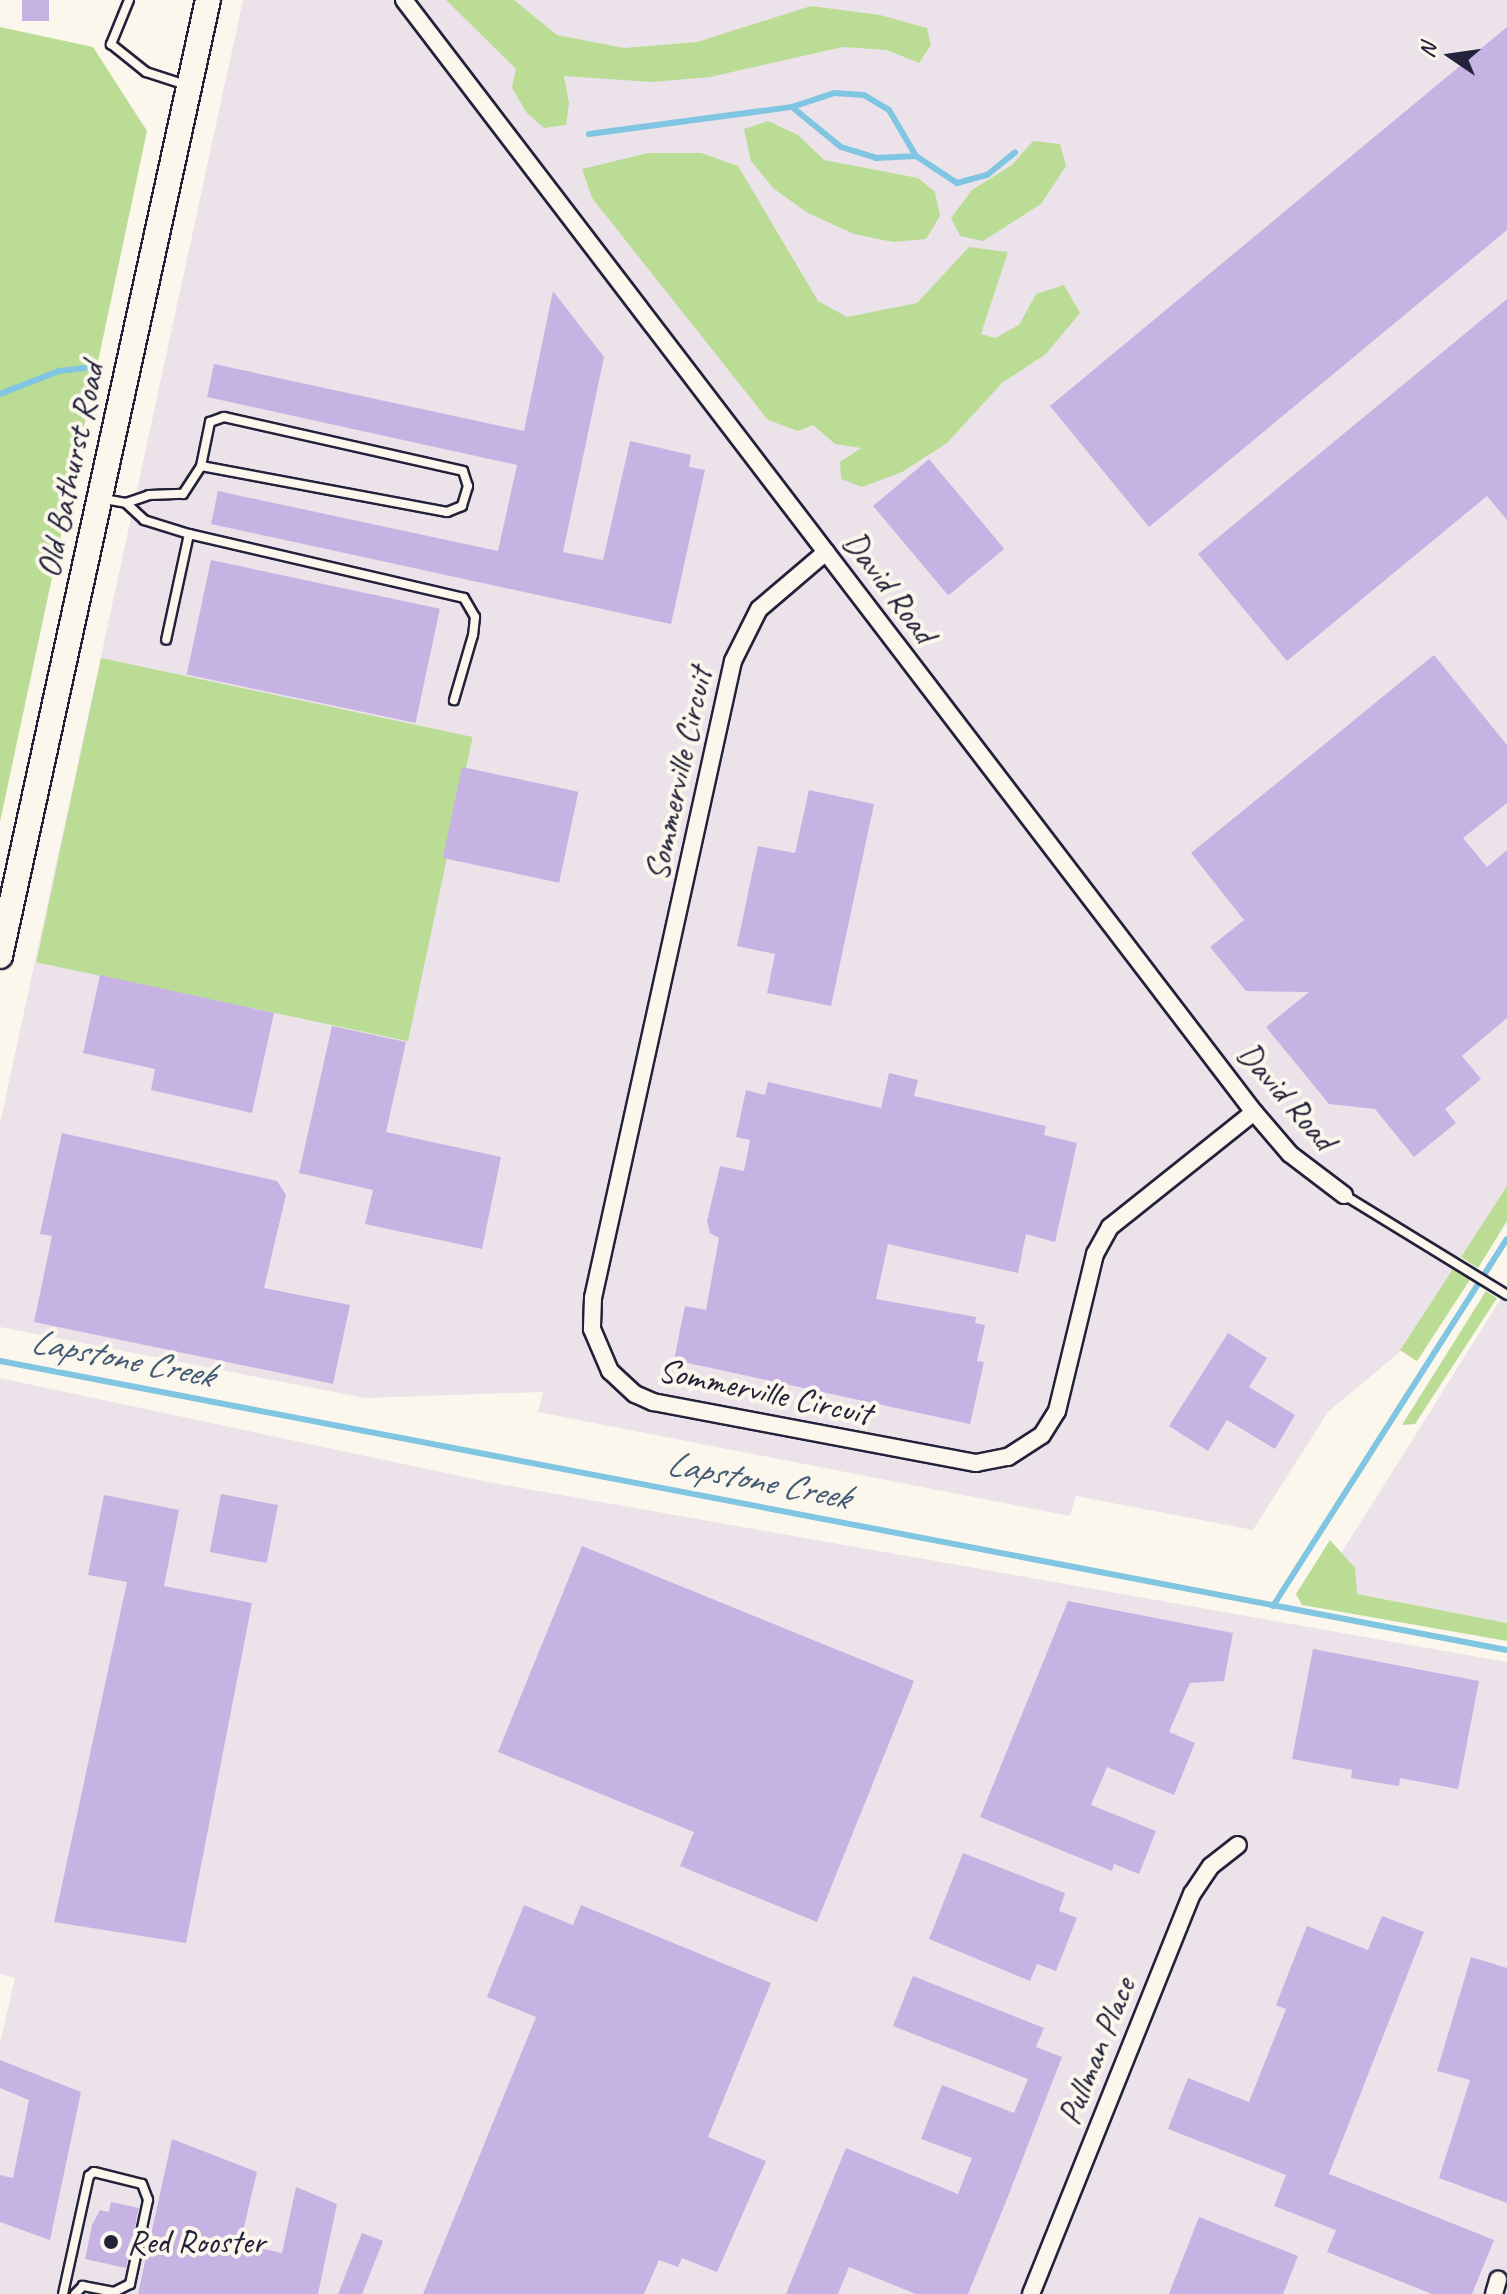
<!DOCTYPE html>
<style>
body{margin:0}
#map{position:relative;width:1507px;height:2294px;overflow:hidden;background:#fbf7ec;font-family:Caveat,sans-serif}
div>[style]{position:absolute}
.built>*{inset:0;background:#ebe3e9}
.green>*{inset:0;background:#bbdc95;transform-origin:0 0}
.stream>*{height:6px;margin:-3px;padding:0 3px;transform-origin:3px;border-radius:3px;background:#80c5e1}
.building>*{inset:0;background:#c6b3e3;transform-origin:0 0}
.roads{filter:drop-shadow(2px 0 #22223b) drop-shadow(-2px 0 #22223b) drop-shadow(0 2px #22223b) drop-shadow(0 -2px #22223b)}
.service>*{height:8px;margin:-4px;padding:0 4px;transform-origin:4px;border-radius:4px;background:#fbf7ec}
.minor>*{height:16px;margin:-8px;padding:0 8px;transform-origin:8px;border-radius:8px;background:#fbf7ec}
.secondary>*{height:24px;margin:-12px;padding:0 12px;transform-origin:12px;border-radius:12px;background:#fbf7ec}
.dots>*{width:22px;height:22px;translate:-50% -50%;box-sizing:border-box;border:4px solid #fbf7ec;border-radius:50%}
span{translate:-50% -50%;white-space:nowrap;text-align:center;line-height:1.15;-webkit-text-stroke:8px #fbf7ec;paint-order:stroke}
.street-label{font-size:34px;color:#22223b}
.poi-label{font-size:34px;color:#22223b}
.left{translate:0 -50%;text-align:left}
.water-label{font-size:36px;color:#435b75;font-style:italic}
.north{position:absolute;left:1411px;top:16px;width:80px;height:80px;-webkit-text-stroke:6px #fbf7ec;paint-order:stroke;rotate:283deg;font-size:22px;font-weight:700;line-height:32px;text-align:center;color:#22223b}
.north::after{content:'';display:block;margin:auto;width:28px;height:36px;background:#22223b;clip-path:polygon(50% 0,100% 100%,50% 72%,0 100%)}
</style>
<div id="map">
<div class="built">
<div style="clip-path:polygon(243px 0,1507px 0,1507px 1186px,1401px 1351px,1328px 1412px,1253px 1530px,1076px 1496px,1070px 1516px,538px 1412px,543px 1392px,365px 1398px,0 1327px,0 1123px)"></div>
<div style="clip-path:polygon(1507px 1289px,1507px 1623px,1320px 1587px)"></div>
<div style="clip-path:polygon(0 1378px,488px 1482px,1507px 1662px,1507px 2294px,0 2294px,0 2043px,15px 1978px,0 1974px)"></div>
</div>
<div class="green">
<div style="clip-path:polygon(446px 0,514px 0,557px 35px,624px 48px,697px 42px,811px 6px,880px 15px,927px 28px,931px 45px,919px 63px,887px 50px,843px 47px,710px 77px,652px 82px,564px 76px,569px 103px,566px 125px,544px 128px,526px 112px,512px 88px,516px 69px)"></div>
<div style="clip-path:polygon(0 27px,93px 47px,147px 131px,0 822px)"></div>
<div style="clip-path:polygon(768px 121px,798px 135px,824px 160px,918px 178px,935px 192px,940px 216px,926px 239px,893px 242px,854px 234px,808px 213px,774px 189px,751px 161px,744px 129px)"></div>
<div style="clip-path:polygon(1033px 141px,1060px 144px,1066px 166px,1041px 204px,983px 241px,960px 236px,951px 218px,972px 190px,1012px 165px)"></div>
<div style="clip-path:polygon(648px 153px,701px 153px,738px 166px,818px 301px,847px 317px,917px 303px,969px 247px,1008px 252px,981px 334px,995px 338px,1019px 325px,1036px 294px,1064px 285px,1080px 313px,1046px 354px,1002px 383px,947px 443px,902px 472px,862px 487px,841px 479px,840px 462px,861px 448px,835px 444px,813px 425px,798px 431px,768px 420px,592px 198px,582px 169px)"></div>
<div style="left:101px;top:658px;width:380px;height:311px;rotate:12deg"></div>
<div style="clip-path:polygon(1507px 1186px,1507px 1221px,1478px 1268px,1461px 1257px)"></div>
<div style="left:1453px;top:1269px;width:20px;height:97px;rotate:33deg"></div>
<div style="clip-path:polygon(1486px 1291px,1497px 1298px,1415px 1424px,1402px 1425px)"></div>
<div style="clip-path:polygon(1330px 1540px,1355px 1568px,1357px 1594px,1507px 1623px,1507px 1641px,1302px 1605px,1296px 1594px)"></div>
</div>
<div class="stream">
<div style="left:792px;top:107px;width:63px;rotate:39.2deg"></div>
<div style="left:841px;top:147px;width:37px;rotate:17deg"></div>
<div style="left:876px;top:158px;width:40px;rotate:-2.9deg"></div>
<div style="left:589px;top:134px;width:205px;rotate:-7.6deg"></div>
<div style="left:792px;top:107px;width:44px;rotate:-18.4deg"></div>
<div style="left:834px;top:93px;width:30px;rotate:4deg"></div>
<div style="left:864px;top:95px;width:29px;rotate:31deg"></div>
<div style="left:889px;top:110px;width:53px;rotate:59.6deg"></div>
<div style="left:916px;top:156px;width:49px;rotate:33.4deg"></div>
<div style="left:957px;top:183px;width:31px;rotate:-15deg"></div>
<div style="left:987px;top:175px;width:36px;rotate:-39deg"></div>
<div style="left:0;top:394px;width:63px;rotate:-21.3deg"></div>
<div style="left:59px;top:371px;width:31px;rotate:-7deg"></div>
<div style="left:0;top:1361px;width:1534px;rotate:10.86deg"></div>
<div style="left:1273px;top:1606px;width:435px;rotate:-57.5deg"></div>
</div>
<div class="building">
<div style="left:22px;top:0;width:27px;height:21px"></div>
<div style="clip-path:polygon(1507px 27px,1507px 230px,1149px 527px,1050px 406px)"></div>
<div style="clip-path:polygon(553px 291px,604px 357px,563px 552px,603px 560px,630px 441px,691px 455px,689px 467px,705px 470px,671px 624px,211px 524px,218px 491px,498px 551px,517px 465px,207px 397px,214px 364px,524px 431px)"></div>
<div style="clip-path:polygon(1507px 299px,1507px 520px,1487px 496px,1287px 661px,1198px 554px)"></div>
<div style="left:929px;top:459px;width:117px;height:73px;rotate:50deg"></div>
<div style="left:211px;top:560px;width:234px;height:117px;rotate:12deg"></div>
<div style="clip-path:polygon(1434px 655px,1507px 745px,1507px 803px,1463px 838px,1487px 867px,1507px 850px,1507px 1018px,1462px 1056px,1481px 1079px,1445px 1109px,1456px 1123px,1414px 1157px,1375px 1109px,1329px 1104px,1266px 1027px,1309px 992px,1246px 991px,1210px 947px,1244px 920px,1191px 853px)"></div>
<div style="left:462px;top:767px;width:119px;height:93px;rotate:12deg"></div>
<div style="clip-path:polygon(809px 790px,874px 804px,831px 1006px,767px 993px,775px 954px,737px 946px,758px 846px,795px 853px)"></div>
<div style="clip-path:polygon(100px 975px,274px 1013px,252px 1113px,151px 1090px,155px 1069px,83px 1053px)"></div>
<div style="clip-path:polygon(332px 1026px,406px 1042px,386px 1132px,501px 1157px,482px 1249px,365px 1224px,373px 1190px,299px 1173px)"></div>
<div style="clip-path:polygon(889px 1073px,918px 1080px,914px 1096px,1046px 1126px,1044px 1135px,1077px 1143px,1055px 1242px,1026px 1234px,1018px 1273px,888px 1244px,876px 1299px,976px 1317px,975px 1323px,985px 1325px,977px 1361px,984px 1362px,970px 1424px,674px 1360px,685px 1306px,706px 1310px,719px 1238px,710px 1233px,707px 1221px,720px 1166px,744px 1171px,750px 1140px,736px 1137px,746px 1090px,765px 1095px,768px 1082px,881px 1108px)"></div>
<div style="clip-path:polygon(62px 1133px,277px 1181px,286px 1195px,264px 1288px,350px 1305px,333px 1384px,34px 1322px,52px 1236px,40px 1234px)"></div>
<div style="clip-path:polygon(1228px 1333px,1267px 1358px,1249px 1387px,1295px 1415px,1275px 1449px,1227px 1420px,1208px 1451px,1169px 1426px)"></div>
<div style="left:221px;top:1494px;width:58px;height:59px;rotate:11deg"></div>
<div style="clip-path:polygon(104px 1495px,179px 1510px,164px 1586px,252px 1603px,186px 1943px,54px 1922px,127px 1582px,88px 1575px)"></div>
<div style="clip-path:polygon(582px 1546px,914px 1681px,817px 1922px,680px 1866px,694px 1832px,498px 1752px)"></div>
<div style="clip-path:polygon(1068px 1601px,1233px 1633px,1224px 1681px,1190px 1683px,1169px 1732px,1195px 1743px,1174px 1795px,1107px 1767px,1091px 1805px,1156px 1831px,1139px 1874px,1114px 1864px,1112px 1871px,980px 1817px)"></div>
<div style="clip-path:polygon(1313px 1649px,1479px 1681px,1458px 1789px,1400px 1778px,1399px 1786px,1380px 1783px,1351px 1778px,1352px 1770px,1292px 1759px)"></div>
<div style="clip-path:polygon(963px 1853px,1065px 1893px,1059px 1911px,1077px 1918px,1056px 1971px,1037px 1964px,1030px 1981px,929px 1939px)"></div>
<div style="clip-path:polygon(524px 1905px,573px 1925px,581px 1905px,771px 1983px,708px 2137px,766px 2161px,717px 2272px,682px 2258px,678px 2267px,659px 2260px,644px 2294px,423px 2294px,536px 2017px,487px 1997px)"></div>
<div style="clip-path:polygon(1382px 1916px,1424px 1932px,1329px 2174px,1494px 2240px,1472px 2294px,1432px 2294px,1327px 2252px,1336px 2230px,1274px 2206px,1286px 2175px,1168px 2129px,1188px 2078px,1249px 2102px,1286px 2009px,1276px 2005px,1307px 1926px,1368px 1950px)"></div>
<div style="clip-path:polygon(1471px 1957px,1507px 1968px,1507px 2203px,1439px 2178px,1470px 2080px,1437px 2071px)"></div>
<div style="clip-path:polygon(913px 1976px,1044px 2028px,1036px 2047px,1062px 2057px,1005px 2204px,968px 2294px,916px 2294px,849px 2267px,838px 2294px,786px 2294px,846px 2148px,958px 2194px,972px 2158px,921px 2139px,942px 2085px,1014px 2113px,1028px 2079px,893px 2026px)"></div>
<div style="clip-path:polygon(0 2060px,81px 2092px,50px 2240px,0 2222px,0 2175px,13px 2178px,29px 2100px,0 2088px)"></div>
<div style="clip-path:polygon(172px 2139px,257px 2172px,240px 2244px,282px 2253px,296px 2187px,337px 2204px,318px 2294px,138px 2294px)"></div>
<div style="clip-path:polygon(111px 2202px,139px 2208px,126px 2268px,85px 2259px,92px 2225px,100px 2210px,109px 2212px)"></div>
<div style="clip-path:polygon(1199px 2217px,1298px 2256px,1283px 2294px,1169px 2294px)"></div>
<div style="clip-path:polygon(362px 2233px,383px 2241px,362px 2294px,338px 2294px)"></div>
</div>
<div class="roads">
<div class="service">
<div style="left:129px;top:0;width:48px;rotate:112.2deg"></div>
<div style="left:111px;top:44px;width:45px;rotate:38.7deg"></div>
<div style="left:146px;top:72px;width:42px;rotate:18deg"></div>
<div style="left:104px;top:499px;width:22px;rotate:10deg"></div>
<div style="left:126px;top:503px;width:24px;rotate:-19deg"></div>
<div style="left:149px;top:495px;width:34px;rotate:-2deg"></div>
<div style="left:183px;top:494px;width:33px;rotate:-57deg"></div>
<div style="left:201px;top:466px;width:45px;rotate:-78.4deg"></div>
<div style="left:210px;top:422px;width:15px;rotate:-20deg"></div>
<div style="left:224px;top:417px;width:245px;rotate:12.7deg"></div>
<div style="left:463px;top:471px;width:16px;rotate:72deg"></div>
<div style="left:468px;top:486px;width:21px;rotate:107deg"></div>
<div style="left:462px;top:506px;width:16px;rotate:158deg"></div>
<div style="left:447px;top:512px;width:250px;rotate:-169.4deg"></div>
<div style="left:126px;top:503px;width:25px;rotate:43deg"></div>
<div style="left:144px;top:520px;width:47px;rotate:17.3deg"></div>
<div style="left:189px;top:534px;width:108px;rotate:102.2deg"></div>
<div style="left:189px;top:534px;width:282px;rotate:13.1deg"></div>
<div style="left:464px;top:598px;width:22px;rotate:60deg"></div>
<div style="left:475px;top:617px;width:18px;rotate:96deg"></div>
<div style="left:473px;top:635px;width:68px;rotate:106.3deg"></div>
<div style="left:1344px;top:1195px;width:191px;rotate:31.5deg"></div>
<div style="left:63px;top:2294px;width:121px;rotate:-77.6deg"></div>
<div style="left:89px;top:2176px;width:6px;rotate:-39deg"></div>
<div style="left:94px;top:2172px;width:49px;rotate:14deg"></div>
<div style="left:142px;top:2184px;width:17px;rotate:69deg"></div>
<div style="left:148px;top:2200px;width:86px;rotate:102.1deg"></div>
<div style="left:130px;top:2284px;width:18px;rotate:153deg"></div>
<div style="left:114px;top:2292px;width:32px;rotate:-169deg"></div>
<div style="left:83px;top:2286px;width:11px;rotate:135deg"></div>
</div>
<div class="minor">
<div style="left:404px;top:0;width:1400px;rotate:52.61deg"></div>
<div style="left:1254px;top:1112px;width:55px;rotate:49.4deg"></div>
<div style="left:1290px;top:1154px;width:68px;rotate:37.2deg"></div>
<div style="left:826px;top:552px;width:88px;rotate:139.6deg"></div>
<div style="left:759px;top:609px;width:58px;rotate:116.6deg"></div>
<div style="left:733px;top:661px;width:652px;rotate:102.4deg"></div>
<div style="left:593px;top:1298px;width:31px;rotate:92deg"></div>
<div style="left:592px;top:1329px;width:46px;rotate:66.8deg"></div>
<div style="left:610px;top:1371px;width:34px;rotate:43deg"></div>
<div style="left:635px;top:1394px;width:20px;rotate:24deg"></div>
<div style="left:653px;top:1402px;width:329px;rotate:10.7deg"></div>
<div style="left:976px;top:1463px;width:33px;rotate:-11deg"></div>
<div style="left:1008px;top:1457px;width:40px;rotate:-32.9deg"></div>
<div style="left:1042px;top:1435px;width:28px;rotate:-58deg"></div>
<div style="left:1057px;top:1411px;width:162px;rotate:-76.4deg"></div>
<div style="left:1095px;top:1254px;width:31px;rotate:-61deg"></div>
<div style="left:1110px;top:1227px;width:184px;rotate:-38.6deg"></div>
<div style="left:1031px;top:2294px;width:431px;rotate:-68.1deg"></div>
<div style="left:1192px;top:1894px;width:34px;rotate:-56deg"></div>
<div style="left:1211px;top:1866px;width:34px;rotate:-38deg"></div>
<div style="left:1494px;top:2294px;width:15px;rotate:-74deg"></div>
</div>
<div class="secondary">
<div style="left:0;top:956px;width:978px;rotate:-77.73deg"></div>
</div>
</div>
<div class="dots">
<div style="left:111px;top:2242px;background:#22223b"></div>
</div>
<div class="street-label">
<span style="left:70px;top:470px;rotate:-78deg">Old Bathurst Road</span>
<span style="left:890px;top:587px;rotate:53deg">David Road</span>
<span style="left:678px;top:774px;rotate:-78deg">Sommerville Circuit</span>
<span style="left:1287px;top:1096px;rotate:49deg">David Road</span>
<span style="left:765px;top:1391px;rotate:12deg">Sommerville Circuit</span>
<span style="left:1096px;top:2051px;rotate:-68deg">Pullman Place</span>
</div>
<div class="poi-label">
<span class="left" style="left:127px;top:2242px">Red Rooster</span>
</div>
<div class="water-label">
<span style="left:122px;top:1358px;rotate:11deg">Lapstone Creek</span>
<span style="left:758px;top:1480px;rotate:11deg">Lapstone Creek</span>
</div>
<div class="north">N</div>
</div>
